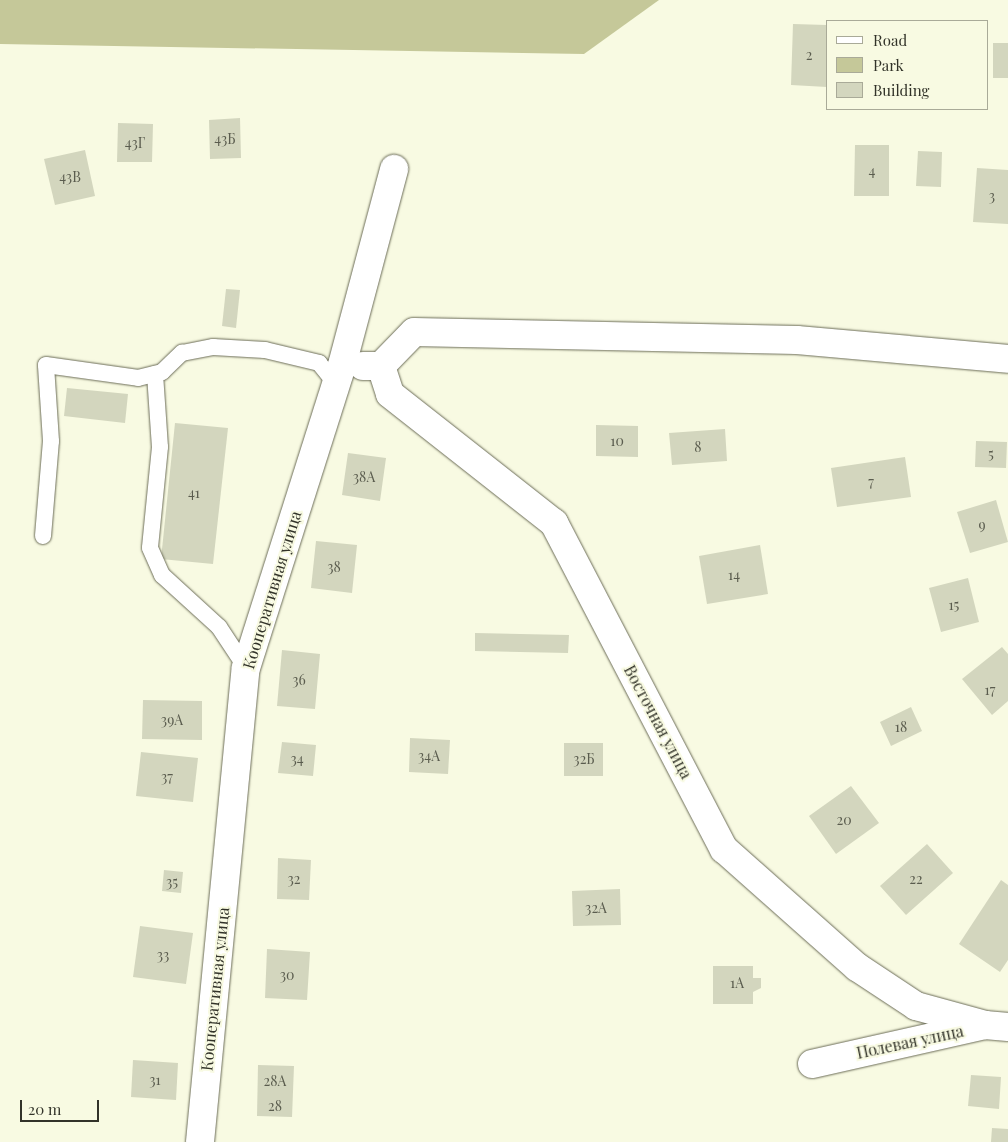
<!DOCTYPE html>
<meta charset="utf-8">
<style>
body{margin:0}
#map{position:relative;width:1008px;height:1142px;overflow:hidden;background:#f8fae2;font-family:"Playfair Display",serif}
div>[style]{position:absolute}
.green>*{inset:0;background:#c5c899}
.building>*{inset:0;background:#d3d6be}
.roads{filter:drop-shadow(0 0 1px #6c6d58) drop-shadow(0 0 1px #6c6d58)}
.service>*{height:16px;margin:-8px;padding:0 8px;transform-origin:8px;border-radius:8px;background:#fff}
.minor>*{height:28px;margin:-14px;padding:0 14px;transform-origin:14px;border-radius:14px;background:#fff}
span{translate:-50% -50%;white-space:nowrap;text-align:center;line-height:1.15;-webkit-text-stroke:4px #f8fae2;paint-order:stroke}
.number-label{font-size:14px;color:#5a5c4e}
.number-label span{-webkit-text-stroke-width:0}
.street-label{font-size:16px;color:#323329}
.legend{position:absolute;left:826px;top:20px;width:162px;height:90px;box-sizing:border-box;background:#f8fae2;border:1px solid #a9aa98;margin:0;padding:6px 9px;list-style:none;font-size:15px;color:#323329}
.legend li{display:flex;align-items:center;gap:10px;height:25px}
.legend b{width:25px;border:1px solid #a9aa98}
.scale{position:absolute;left:20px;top:1100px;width:79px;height:22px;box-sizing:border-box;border:2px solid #323329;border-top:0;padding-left:6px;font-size:15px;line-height:18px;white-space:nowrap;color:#323329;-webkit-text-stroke:4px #f8fae2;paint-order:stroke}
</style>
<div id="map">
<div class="green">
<div style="clip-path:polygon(0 0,659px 0,584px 54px,0 44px)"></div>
</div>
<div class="building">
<div style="clip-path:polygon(793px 24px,827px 25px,827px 87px,791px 85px)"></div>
<div style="clip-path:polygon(993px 43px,1008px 43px,1008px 78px,993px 78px)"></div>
<div style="clip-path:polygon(240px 118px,241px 158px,210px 159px,209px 120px)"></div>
<div style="clip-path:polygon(118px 123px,153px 124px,152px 162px,117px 162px)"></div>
<div style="clip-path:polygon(855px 145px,889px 145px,889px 196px,854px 196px)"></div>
<div style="clip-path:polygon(85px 150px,95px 196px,55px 205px,44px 159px)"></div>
<div style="clip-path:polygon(918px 151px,942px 152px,941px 187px,916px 186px)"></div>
<div style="clip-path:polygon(977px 168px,1008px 170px,1008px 224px,973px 222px)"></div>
<div style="clip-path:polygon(226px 289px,240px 290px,236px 328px,222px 326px)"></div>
<div style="clip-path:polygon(67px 388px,128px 394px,125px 423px,64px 416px)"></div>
<div style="clip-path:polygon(175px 423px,228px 428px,213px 564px,161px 559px)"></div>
<div style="clip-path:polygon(596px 425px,638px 426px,638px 457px,596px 456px)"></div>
<div style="clip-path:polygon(725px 429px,727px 461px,672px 465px,669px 433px)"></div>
<div style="clip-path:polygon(976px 441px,1007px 442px,1006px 468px,975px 467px)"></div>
<div style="clip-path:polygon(348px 453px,386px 458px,380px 501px,342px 495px)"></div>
<div style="clip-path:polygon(905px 457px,911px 497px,837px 507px,831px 468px)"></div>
<div style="clip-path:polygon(996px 500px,1008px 542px,970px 553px,957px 512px)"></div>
<div style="clip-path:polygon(316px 541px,357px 545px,352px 593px,311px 588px)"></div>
<div style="clip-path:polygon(760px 545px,768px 594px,707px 604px,699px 556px)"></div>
<div style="clip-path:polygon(968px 578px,979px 622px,941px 632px,929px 588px)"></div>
<div style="clip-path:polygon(475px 633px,569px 635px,568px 653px,475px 651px)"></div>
<div style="clip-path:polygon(1002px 647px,1008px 654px,1008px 701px,992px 715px,962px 679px)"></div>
<div style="clip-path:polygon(282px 650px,320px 654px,315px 709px,277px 706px)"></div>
<div style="clip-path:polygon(143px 700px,202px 701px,202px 740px,142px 739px)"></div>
<div style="clip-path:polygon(911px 707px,922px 731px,891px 746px,880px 722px)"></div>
<div style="clip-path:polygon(410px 738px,450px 740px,448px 774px,409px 772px)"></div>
<div style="clip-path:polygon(282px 742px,316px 745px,313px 776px,278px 773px)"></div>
<div style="clip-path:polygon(564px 743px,603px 743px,603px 776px,564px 776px)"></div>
<div style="clip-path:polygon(141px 752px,198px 758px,193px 802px,136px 796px)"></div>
<div style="clip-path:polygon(851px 786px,879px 823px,836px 854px,809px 816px)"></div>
<div style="clip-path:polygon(927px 844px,953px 873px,906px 915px,880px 886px)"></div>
<div style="clip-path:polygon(278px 858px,311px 860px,309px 900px,277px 899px)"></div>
<div style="clip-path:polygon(164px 870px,183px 872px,181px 893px,162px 891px)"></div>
<div style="clip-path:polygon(1001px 880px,1008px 885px,1008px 960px,1000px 972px,959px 944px)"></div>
<div style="clip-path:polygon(620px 889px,621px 925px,573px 926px,572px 891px)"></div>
<div style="clip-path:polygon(140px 926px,193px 933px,186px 984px,133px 977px)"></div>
<div style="clip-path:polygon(267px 949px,310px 952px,307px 1000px,265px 998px)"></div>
<div style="clip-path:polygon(713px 966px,753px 966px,753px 978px,761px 978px,761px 988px,753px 992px,753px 1004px,713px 1004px)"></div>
<div style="clip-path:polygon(133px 1060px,178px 1063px,176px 1100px,131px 1097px)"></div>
<div style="clip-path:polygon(258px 1065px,294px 1066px,292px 1117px,257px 1116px)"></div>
<div style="clip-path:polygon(971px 1075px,1001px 1077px,999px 1109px,968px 1106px)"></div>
<div style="clip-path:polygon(992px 1128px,1008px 1129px,1008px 1142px,991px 1142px)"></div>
</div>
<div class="roads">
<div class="service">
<div style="left:155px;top:374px;width:73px;rotate:86.1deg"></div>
<div style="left:160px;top:447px;width:101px;rotate:95.7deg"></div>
<div style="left:150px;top:548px;width:30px;rotate:66deg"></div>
<div style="left:162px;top:575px;width:77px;rotate:42.4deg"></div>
<div style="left:219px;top:627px;width:49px;rotate:56.6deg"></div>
<div style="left:43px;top:536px;width:95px;rotate:-85.2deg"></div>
<div style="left:51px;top:441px;width:76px;rotate:-93.8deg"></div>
<div style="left:46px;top:365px;width:93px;rotate:8deg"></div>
<div style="left:138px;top:378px;width:25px;rotate:-14deg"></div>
<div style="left:162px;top:372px;width:28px;rotate:-44deg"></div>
<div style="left:182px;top:353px;width:32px;rotate:-11deg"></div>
<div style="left:213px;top:347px;width:52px;rotate:3.3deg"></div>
<div style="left:265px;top:350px;width:56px;rotate:13.5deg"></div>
<div style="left:319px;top:363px;width:27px;rotate:51deg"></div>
</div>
<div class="minor">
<div style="left:363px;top:366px;width:18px"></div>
<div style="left:381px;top:366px;width:47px;rotate:-45.9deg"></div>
<div style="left:414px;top:332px;width:383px;rotate:1.2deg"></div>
<div style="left:797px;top:340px;width:212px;rotate:5.1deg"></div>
<div style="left:381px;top:366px;width:29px;rotate:72deg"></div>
<div style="left:390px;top:394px;width:209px;rotate:38.2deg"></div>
<div style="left:554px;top:523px;width:368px;rotate:62.5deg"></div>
<div style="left:724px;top:849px;width:178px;rotate:41.6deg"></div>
<div style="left:857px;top:967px;width:71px;rotate:33.5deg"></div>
<div style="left:916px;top:1006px;width:72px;rotate:15.4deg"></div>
<div style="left:812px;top:1064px;width:177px;rotate:-12.7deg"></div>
<div style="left:985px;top:1025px;width:23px;rotate:5deg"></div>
<div style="left:200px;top:1142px;width:476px;rotate:-84.5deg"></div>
<div style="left:246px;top:668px;width:318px;rotate:-72.4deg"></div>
<div style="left:342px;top:365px;width:203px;rotate:-75.1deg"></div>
</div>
</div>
<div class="number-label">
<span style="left:809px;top:55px">2</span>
<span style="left:225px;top:139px">43Б</span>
<span style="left:135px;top:143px">43Г</span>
<span style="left:872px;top:171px">4</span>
<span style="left:70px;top:177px">43В</span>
<span style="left:992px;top:196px">3</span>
<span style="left:617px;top:441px">10</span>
<span style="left:698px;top:447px">8</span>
<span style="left:991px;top:454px">5</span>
<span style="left:364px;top:477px">38А</span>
<span style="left:871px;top:482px">7</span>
<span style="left:194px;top:493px">41</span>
<span style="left:982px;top:525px">9</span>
<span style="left:334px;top:567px">38</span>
<span style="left:734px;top:575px">14</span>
<span style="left:954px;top:605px">15</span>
<span style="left:299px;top:680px">36</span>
<span style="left:990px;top:690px">17</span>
<span style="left:172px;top:720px">39А</span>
<span style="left:901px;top:727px">18</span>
<span style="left:429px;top:756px">34А</span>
<span style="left:297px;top:759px">34</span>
<span style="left:584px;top:759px">32Б</span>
<span style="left:167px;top:777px">37</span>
<span style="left:844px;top:820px">20</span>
<span style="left:294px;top:879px">32</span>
<span style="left:916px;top:879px">22</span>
<span style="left:172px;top:882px">35</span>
<span style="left:596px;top:908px">32А</span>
<span style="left:163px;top:955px">33</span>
<span style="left:287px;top:975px">30</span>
<span style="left:737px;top:983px">1А</span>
<span style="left:155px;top:1080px">31</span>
<span style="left:275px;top:1081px">28А</span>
<span style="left:275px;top:1106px">28</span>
</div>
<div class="street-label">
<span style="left:272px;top:590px;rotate:-73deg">Кооперативная улица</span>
<span style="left:658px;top:722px;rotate:62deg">Восточная улица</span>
<span style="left:215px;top:989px;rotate:-84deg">Кооперативная улица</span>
<span style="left:910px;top:1042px;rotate:-12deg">Полевая улица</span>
</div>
<ul class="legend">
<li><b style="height:6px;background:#fff"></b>Road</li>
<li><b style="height:14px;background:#c5c899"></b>Park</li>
<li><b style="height:14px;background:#d3d6be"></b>Building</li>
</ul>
<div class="scale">20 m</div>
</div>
